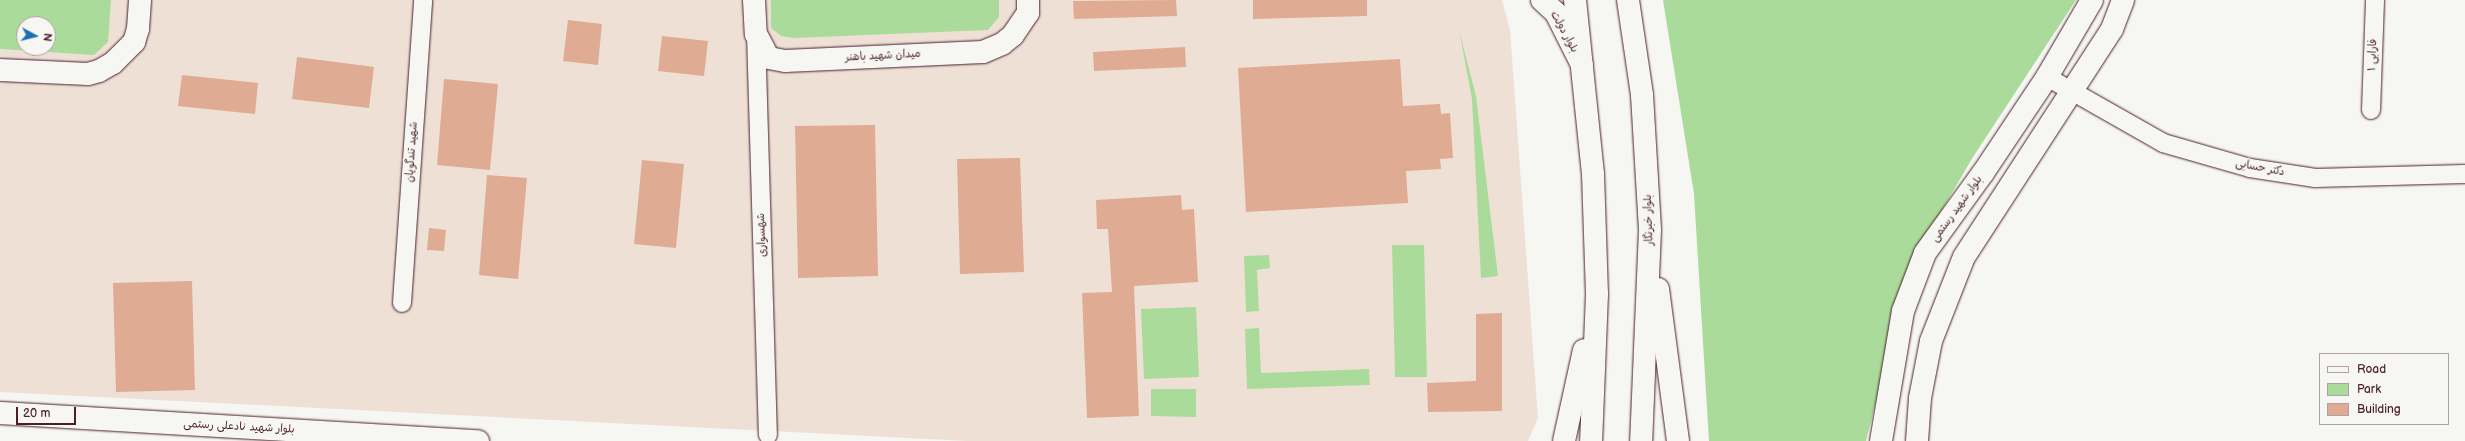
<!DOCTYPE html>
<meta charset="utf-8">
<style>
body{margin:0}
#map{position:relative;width:2465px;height:441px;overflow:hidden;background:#f6f6f2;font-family:"Balsamiq Sans","Playpen Sans Arabic",sans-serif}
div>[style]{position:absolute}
.built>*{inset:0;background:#efe0d6}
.green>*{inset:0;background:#abdb9b}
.building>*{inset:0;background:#dfab93}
.roads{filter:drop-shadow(0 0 1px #4a1f2b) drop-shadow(0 0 1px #4a1f2b)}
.street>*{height:18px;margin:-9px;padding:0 9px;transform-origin:9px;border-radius:9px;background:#f6f6f2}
.secondary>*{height:22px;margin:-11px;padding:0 11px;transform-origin:11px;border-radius:11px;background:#f6f6f2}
.highway>*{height:22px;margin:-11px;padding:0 11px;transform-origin:11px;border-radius:11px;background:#f6f6f2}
span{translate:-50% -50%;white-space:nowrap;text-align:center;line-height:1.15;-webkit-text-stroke:3px #f6f6f2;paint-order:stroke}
.street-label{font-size:11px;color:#4a1f2b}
.legend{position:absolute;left:2319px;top:353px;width:130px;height:72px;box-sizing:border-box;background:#f6f6f2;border:1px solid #b1a0a2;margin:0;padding:5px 7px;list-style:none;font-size:12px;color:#4a1f2b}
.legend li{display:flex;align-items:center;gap:8px;height:20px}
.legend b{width:20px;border:1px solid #b1a0a2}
.north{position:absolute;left:16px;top:16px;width:40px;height:40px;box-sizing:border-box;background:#f6f6f2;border:1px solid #b1a0a2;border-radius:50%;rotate:97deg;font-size:11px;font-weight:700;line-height:16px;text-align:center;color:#4a1f2b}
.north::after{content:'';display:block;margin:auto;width:14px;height:18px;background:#1f6fb2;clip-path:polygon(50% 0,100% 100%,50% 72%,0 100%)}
.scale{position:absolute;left:16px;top:407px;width:60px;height:18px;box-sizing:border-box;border:2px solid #4a1f2b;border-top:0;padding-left:5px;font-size:12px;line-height:14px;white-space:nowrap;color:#4a1f2b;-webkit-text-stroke:3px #f6f6f2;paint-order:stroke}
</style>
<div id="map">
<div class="built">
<div style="clip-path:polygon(evenodd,0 0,1502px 0,1510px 30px,1538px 418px,1528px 441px,967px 441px,0 392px,0 0,24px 24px,48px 24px,48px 48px,24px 48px,24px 24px)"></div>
</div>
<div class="green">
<div style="clip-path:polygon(evenodd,0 0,111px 0,108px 42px,94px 55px,0 49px,0 0,24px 24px,48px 24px,48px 48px,24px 48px,24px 24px)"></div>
<div style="clip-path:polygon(771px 0,999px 0,999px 17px,988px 30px,794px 38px,781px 36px,771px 28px)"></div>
<div style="clip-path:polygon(1663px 0,2076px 0,1973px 157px,1911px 263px,1866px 441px,1709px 441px,1694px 194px)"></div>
<div style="clip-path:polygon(1459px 30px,1476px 96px,1498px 276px,1481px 278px,1472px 99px)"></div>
<div style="clip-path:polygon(1392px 245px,1424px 245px,1427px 377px,1395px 377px)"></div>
<div style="clip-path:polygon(1269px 255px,1270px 268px,1257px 270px,1259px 311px,1246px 312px,1244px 256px)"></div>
<div style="clip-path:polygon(1196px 307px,1199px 377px,1144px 379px,1141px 309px)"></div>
<div style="clip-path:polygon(1259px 328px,1261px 373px,1369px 369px,1370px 385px,1247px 389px,1245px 329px)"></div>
<div style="clip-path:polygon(1151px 389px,1196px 389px,1196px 417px,1151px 416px)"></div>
</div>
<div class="building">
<div style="clip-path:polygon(1176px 0,1177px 16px,1074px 19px,1073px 1px)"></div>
<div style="clip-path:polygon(1253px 0,1367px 0,1367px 16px,1253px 19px)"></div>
<div style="clip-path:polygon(568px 20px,602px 24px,598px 65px,563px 61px)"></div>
<div style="clip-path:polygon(662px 36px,708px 41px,704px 76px,658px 71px)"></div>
<div style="clip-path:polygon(1185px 47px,1186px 67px,1094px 71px,1093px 52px)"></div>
<div style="clip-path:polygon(297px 57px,374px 67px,369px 108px,292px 99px)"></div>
<div style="clip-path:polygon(1400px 59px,1403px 106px,1440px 104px,1441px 114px,1450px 113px,1453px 158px,1440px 159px,1441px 169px,1406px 171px,1408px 203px,1246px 212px,1238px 68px)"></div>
<div style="clip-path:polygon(182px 75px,258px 83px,255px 114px,178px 106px)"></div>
<div style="clip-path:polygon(444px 79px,498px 84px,490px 170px,437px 165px)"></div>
<div style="clip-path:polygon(875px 125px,878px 276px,798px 278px,795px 126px)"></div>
<div style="clip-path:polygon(1020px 158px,1024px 272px,960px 274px,957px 159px)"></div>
<div style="clip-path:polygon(642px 160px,684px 164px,676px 248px,634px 244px)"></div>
<div style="clip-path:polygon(487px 175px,527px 178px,518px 279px,479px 275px)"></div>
<div style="clip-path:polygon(1181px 195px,1182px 210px,1194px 209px,1198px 282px,1134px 286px,1139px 416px,1087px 418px,1082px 293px,1112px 292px,1108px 229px,1097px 229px,1096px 200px)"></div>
<div style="clip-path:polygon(429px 228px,446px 230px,444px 251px,427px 250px)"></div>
<div style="clip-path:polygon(192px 281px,195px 390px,116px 392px,113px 283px)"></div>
<div style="clip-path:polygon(1502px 313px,1502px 411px,1428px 412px,1427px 383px,1476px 381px,1476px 314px)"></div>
</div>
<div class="roads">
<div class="street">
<div style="left:756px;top:34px;width:401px;rotate:88.3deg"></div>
<div style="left:2047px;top:77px;width:133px;rotate:29.6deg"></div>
<div style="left:2163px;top:143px;width:91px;rotate:16deg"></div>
<div style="left:2250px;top:168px;width:66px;rotate:8.7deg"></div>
<div style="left:2315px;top:178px;width:150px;rotate:-1.5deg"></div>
<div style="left:2371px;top:110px;width:110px;rotate:-87.9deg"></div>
<div style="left:402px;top:303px;width:304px;rotate:-86deg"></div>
</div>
<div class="secondary">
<div style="left:754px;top:0;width:34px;rotate:87deg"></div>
<div style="left:756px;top:34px;width:27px;rotate:62deg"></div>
<div style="left:769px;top:58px;width:16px;rotate:11deg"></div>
<div style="left:785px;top:61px;width:198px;rotate:-2.6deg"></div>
<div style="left:983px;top:52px;width:21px;rotate:-23deg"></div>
<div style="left:1002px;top:44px;width:14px;rotate:-39deg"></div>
<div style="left:1013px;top:35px;width:27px;rotate:-56deg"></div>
<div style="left:1028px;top:13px;width:13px;rotate:-90deg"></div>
<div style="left:1542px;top:0;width:19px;rotate:43deg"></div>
<div style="left:1556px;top:13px;width:58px;rotate:63.4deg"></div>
<div style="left:0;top:70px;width:88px;rotate:2.6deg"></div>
<div style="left:88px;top:74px;width:11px;rotate:-15deg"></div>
<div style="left:99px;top:71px;width:16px;rotate:-30deg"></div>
<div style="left:113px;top:63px;width:30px;rotate:-45deg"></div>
<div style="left:134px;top:42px;width:14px;rotate:-73deg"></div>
<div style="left:138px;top:29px;width:29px;rotate:-86deg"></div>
<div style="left:0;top:413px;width:479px;rotate:3.4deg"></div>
<div style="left:1881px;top:441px;width:132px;rotate:-80.4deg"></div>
<div style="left:1903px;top:311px;width:62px;rotate:-69.2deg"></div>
<div style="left:1925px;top:253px;width:99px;rotate:-54.1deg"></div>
<div style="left:1983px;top:173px;width:115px;rotate:-56.3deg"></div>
<div style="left:2047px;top:77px;width:89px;rotate:-59.7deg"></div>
<div style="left:1917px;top:441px;width:43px;rotate:-86deg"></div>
<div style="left:1920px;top:398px;width:58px;rotate:-79.1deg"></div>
<div style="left:1931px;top:341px;width:90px;rotate:-68.6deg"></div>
<div style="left:1964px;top:257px;width:272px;rotate:-57deg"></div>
<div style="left:2112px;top:29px;width:31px;rotate:-69deg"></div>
</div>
<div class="highway">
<div style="left:1575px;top:0;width:175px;rotate:84.1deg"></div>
<div style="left:1593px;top:174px;width:120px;rotate:88.1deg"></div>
<div style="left:1597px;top:294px;width:147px;rotate:92.3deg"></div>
<div style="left:1628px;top:0;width:96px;rotate:81.6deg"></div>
<div style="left:1642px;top:95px;width:135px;rotate:86.6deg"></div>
<div style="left:1650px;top:230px;width:211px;rotate:92.4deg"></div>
<div style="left:1658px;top:289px;width:153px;rotate:82.5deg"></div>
<div style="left:1564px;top:441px;width:93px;rotate:-77.6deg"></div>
</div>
</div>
<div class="street-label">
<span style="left:1564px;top:32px;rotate:61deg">بلوار دولت</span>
<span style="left:2373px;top:55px;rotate:-88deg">فارابی ۱</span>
<span style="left:883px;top:56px;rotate:-3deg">میدان شهید باهنر</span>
<span style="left:412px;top:152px;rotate:-86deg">شهید تندگویان</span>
<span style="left:2260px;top:168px;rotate:11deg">دکتر حسابی</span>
<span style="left:1957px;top:209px;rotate:-54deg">بلوار شهید رستمی</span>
<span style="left:1649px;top:220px;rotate:-92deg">بلوار خبرنگار</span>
<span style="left:762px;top:235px;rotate:-92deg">شهسواری</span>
<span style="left:239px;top:427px;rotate:3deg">بلوار شهید نادعلی رستمی</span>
</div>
<ul class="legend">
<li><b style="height:5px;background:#f6f6f2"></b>Road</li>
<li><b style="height:11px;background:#abdb9b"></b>Park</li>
<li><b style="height:11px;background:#dfab93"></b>Building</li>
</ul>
<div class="north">N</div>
<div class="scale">20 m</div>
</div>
